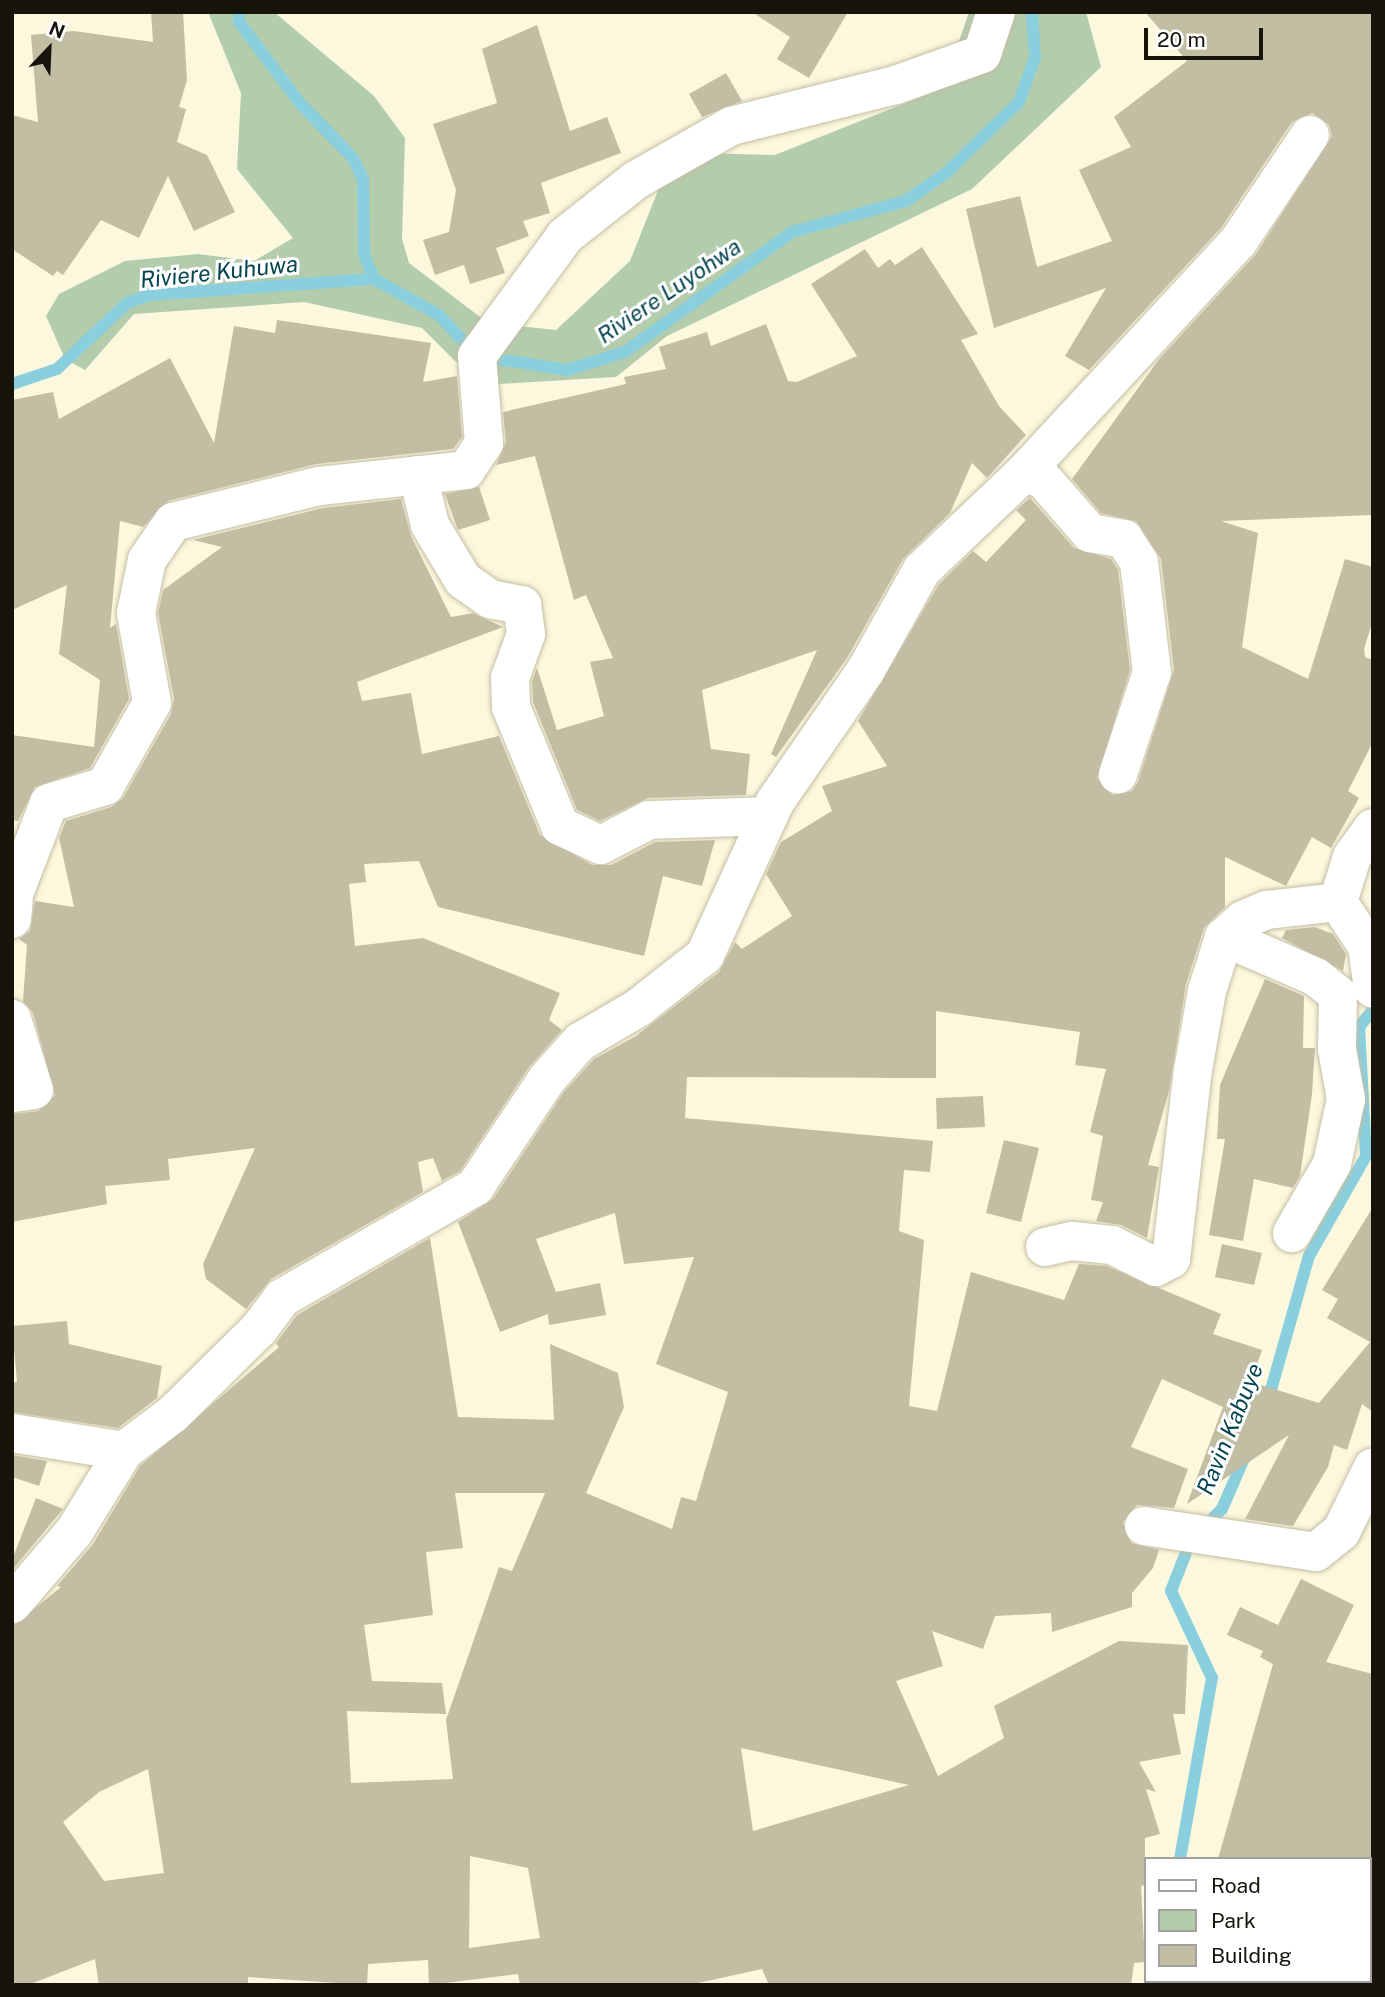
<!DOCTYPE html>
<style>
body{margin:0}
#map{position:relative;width:1385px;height:1997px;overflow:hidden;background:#fcf8dd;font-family:"Public Sans",sans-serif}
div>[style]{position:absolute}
.green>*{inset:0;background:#b3ccac}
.stream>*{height:12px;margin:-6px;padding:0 6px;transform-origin:6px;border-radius:6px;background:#8acfde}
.building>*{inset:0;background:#c2bea4}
.roads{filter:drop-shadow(0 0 2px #c2bea4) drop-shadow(0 0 2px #c2bea4)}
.minor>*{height:38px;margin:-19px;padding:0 19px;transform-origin:19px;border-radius:19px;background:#fff}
span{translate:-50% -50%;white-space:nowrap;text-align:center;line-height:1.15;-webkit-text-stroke:6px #fff;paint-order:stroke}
.water-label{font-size:23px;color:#044550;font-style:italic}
.frame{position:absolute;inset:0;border:14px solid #16140b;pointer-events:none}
.legend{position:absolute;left:1144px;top:1857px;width:228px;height:126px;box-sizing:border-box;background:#fff;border:2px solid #a2a19d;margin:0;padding:9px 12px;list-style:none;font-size:21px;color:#16140b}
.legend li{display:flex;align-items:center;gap:14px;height:35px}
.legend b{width:35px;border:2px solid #a2a19d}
.north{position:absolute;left:14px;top:14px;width:70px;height:70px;-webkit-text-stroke:5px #fff;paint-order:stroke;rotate:23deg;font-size:19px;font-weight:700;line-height:28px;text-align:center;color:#16140b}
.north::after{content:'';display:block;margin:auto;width:24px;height:32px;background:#16140b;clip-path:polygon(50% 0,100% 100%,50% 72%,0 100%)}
.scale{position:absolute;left:1144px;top:28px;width:119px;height:32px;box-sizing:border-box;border:4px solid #16140b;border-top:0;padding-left:9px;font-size:21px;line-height:24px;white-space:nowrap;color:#16140b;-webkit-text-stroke:5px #fff;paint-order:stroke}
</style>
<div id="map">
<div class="green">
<div style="clip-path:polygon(208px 12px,274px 12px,374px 96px,405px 138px,402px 239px,409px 263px,488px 323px,556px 330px,630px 261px,659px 188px,696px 153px,775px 155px,943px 88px,969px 12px,1086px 12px,1101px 67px,972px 189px,667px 336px,616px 377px,499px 384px,455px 361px,422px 328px,304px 302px,134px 314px,85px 370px,65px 359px,46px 316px,59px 294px,125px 261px,198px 254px,254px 261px,293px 238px,237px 169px,241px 93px)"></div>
</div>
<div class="stream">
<div style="left:239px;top:12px;width:10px;rotate:90deg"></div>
<div style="left:239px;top:22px;width:100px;rotate:53.1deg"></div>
<div style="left:299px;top:102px;width:76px;rotate:46.1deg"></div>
<div style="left:352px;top:157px;width:25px;rotate:63deg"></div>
<div style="left:363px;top:179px;width:76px;rotate:89.2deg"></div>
<div style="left:364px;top:255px;width:26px;rotate:67deg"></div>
<div style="left:374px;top:279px;width:74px;rotate:29deg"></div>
<div style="left:439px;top:315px;width:56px;rotate:47.2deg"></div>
<div style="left:477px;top:356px;width:91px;rotate:8.8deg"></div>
<div style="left:567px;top:370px;width:61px;rotate:-17.2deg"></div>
<div style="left:625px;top:352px;width:206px;rotate:-35.7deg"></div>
<div style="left:792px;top:232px;width:118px;rotate:-15.2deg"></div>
<div style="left:906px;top:201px;width:49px;rotate:-35deg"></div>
<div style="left:946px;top:173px;width:102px;rotate:-44.2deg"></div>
<div style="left:1019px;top:102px;width:48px;rotate:-70.4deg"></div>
<div style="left:1035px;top:57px;width:45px;rotate:-93.8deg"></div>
<div style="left:12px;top:384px;width:47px;rotate:-18.4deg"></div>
<div style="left:57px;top:369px;width:96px;rotate:-43.3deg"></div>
<div style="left:127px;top:303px;width:23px;rotate:-20deg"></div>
<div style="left:149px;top:295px;width:226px;rotate:-4.1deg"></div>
<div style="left:1267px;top:1404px;width:154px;rotate:-74.2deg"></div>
<div style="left:1309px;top:1256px;width:115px;rotate:-60.3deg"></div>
<div style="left:1366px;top:1156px;width:129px;rotate:-93.1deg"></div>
<div style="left:1359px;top:1027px;width:22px;rotate:-51deg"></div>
<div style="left:1204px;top:1527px;width:25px;rotate:-45deg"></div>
<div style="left:1222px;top:1509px;width:58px;rotate:-66.5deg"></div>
<div style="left:1180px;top:1859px;width:184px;rotate:-80deg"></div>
<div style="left:1212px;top:1678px;width:96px;rotate:-115.2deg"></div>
<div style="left:1171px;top:1591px;width:55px;rotate:-68.6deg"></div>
<div style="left:1174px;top:1981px;width:4px;rotate:90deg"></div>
</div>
<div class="building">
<div style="clip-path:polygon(151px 12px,183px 12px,187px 80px,179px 107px,186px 109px,177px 142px,207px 155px,235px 212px,194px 231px,168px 176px,139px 238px,101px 220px,63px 275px,57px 271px,53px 276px,12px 249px,12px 115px,38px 122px,31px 35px,74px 31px,153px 42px)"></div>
<div style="clip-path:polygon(752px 12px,848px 12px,809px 78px,777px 59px,790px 37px)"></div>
<div style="clip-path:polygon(evenodd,1145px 12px,1373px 12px,1373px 515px,1221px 521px,1258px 533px,1242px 647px,1308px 679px,1345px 559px,1373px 567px,1373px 620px,1364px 649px,1365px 657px,1373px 660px,1373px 742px,1348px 791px,1359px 798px,1331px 848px,1312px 837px,1286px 886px,1225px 857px,1225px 907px,1204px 928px,1186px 984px,1169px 1091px,1148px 1165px,1159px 1167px,1147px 1238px,1121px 1225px,1096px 1221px,1103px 1202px,1091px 1200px,1103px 1136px,1090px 1132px,1106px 1069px,1075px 1065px,1080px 1032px,936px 1011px,936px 1078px,687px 1077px,685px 1118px,933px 1141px,930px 1172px,904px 1170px,899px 1231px,924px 1240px,909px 1406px,937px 1411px,971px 1272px,1064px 1300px,1079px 1264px,1106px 1266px,1221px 1314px,1213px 1334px,1262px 1350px,1251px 1382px,1319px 1403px,1370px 1342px,1327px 1318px,1338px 1299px,1322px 1290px,1373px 1207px,1373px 1412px,1362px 1404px,1347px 1450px,1334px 1445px,1328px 1467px,1293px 1526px,1245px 1519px,1289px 1435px,1187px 1504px,1223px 1407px,1162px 1379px,1131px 1447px,1188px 1469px,1174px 1508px,1137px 1505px,1123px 1522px,1131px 1543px,1159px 1550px,1153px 1568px,1132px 1593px,1132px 1607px,1052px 1632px,1051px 1613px,995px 1616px,983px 1649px,932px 1631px,943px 1666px,896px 1681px,938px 1776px,1004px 1738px,994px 1706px,1119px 1641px,1188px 1645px,1185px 1714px,1173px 1714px,1181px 1754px,1139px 1762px,1156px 1792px,1146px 1789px,1160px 1834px,1145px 1838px,1145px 1885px,1141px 1886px,1145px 1962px,1134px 1963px,1131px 1985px,769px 1985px,762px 1969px,689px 1985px,520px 1985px,518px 1974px,429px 1985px,428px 1960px,368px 1964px,367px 1985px,248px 1977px,248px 1985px,99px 1985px,95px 1959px,28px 1985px,12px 1985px,12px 1627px,61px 1587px,57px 1586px,93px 1544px,140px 1466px,279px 1347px,276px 1343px,297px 1315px,430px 1238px,458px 1417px,554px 1420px,550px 1344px,618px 1373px,624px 1407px,586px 1493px,672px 1529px,681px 1497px,696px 1501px,728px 1392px,656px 1364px,694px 1257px,624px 1264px,615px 1213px,536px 1239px,556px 1292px,600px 1283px,606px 1315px,549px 1325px,548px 1314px,500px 1332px,458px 1222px,493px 1199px,564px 1092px,594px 1059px,636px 1036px,719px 972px,735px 942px,742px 949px,792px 916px,766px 874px,781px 842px,832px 811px,822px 786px,887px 766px,858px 721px,939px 584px,973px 551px,986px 562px,1026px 520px,1016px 510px,1030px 498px,1074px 548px,1111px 559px,1118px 570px,1130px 670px,1097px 778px,1112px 795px,1132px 791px,1138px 782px,1174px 670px,1161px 559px,1136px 521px,1101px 513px,1072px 479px,1160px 358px,1256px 254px,1332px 136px,1329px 125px,1312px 113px,1292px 122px,1221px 228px,1089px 370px,1065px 356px,1106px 288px,994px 328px,966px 209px,1020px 196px,1037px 267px,1112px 241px,1079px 170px,1131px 147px,1114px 117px,1187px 61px,1145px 12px,455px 1493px,545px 1493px,512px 1571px,499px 1567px,446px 1720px,453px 1779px,351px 1783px,347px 1711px,446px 1714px,442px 1683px,372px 1681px,364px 1625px,433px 1615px,426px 1552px,463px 1548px,455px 1493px,1145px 12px,741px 1748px,909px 1785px,753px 1831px,741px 1748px,1145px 12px,148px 1769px,164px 1873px,104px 1881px,63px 1822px,99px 1792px,148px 1769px,1145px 12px,470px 1856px,528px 1868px,540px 1938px,469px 1948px,470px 1856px)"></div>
<div style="clip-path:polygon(537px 25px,570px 131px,607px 117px,621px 153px,541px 183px,550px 213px,523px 221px,529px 236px,496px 248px,505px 273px,470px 284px,464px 265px,435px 275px,423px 240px,449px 232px,456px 190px,433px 124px,497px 103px,482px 49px)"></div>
<div style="clip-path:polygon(726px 73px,742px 101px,702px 117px,689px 94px)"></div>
<div style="clip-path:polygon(922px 247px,978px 334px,961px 340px,999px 406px,1026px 435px,987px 478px,972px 463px,950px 513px,903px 559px,847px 658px,776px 757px,771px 754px,817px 650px,702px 690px,711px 749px,750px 754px,746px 795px,648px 798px,600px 821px,577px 810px,533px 702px,532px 681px,537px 668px,557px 730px,604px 716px,590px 662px,613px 658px,586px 595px,574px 600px,535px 456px,496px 465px,506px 442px,503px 412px,626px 384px,624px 377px,666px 369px,659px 347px,707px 332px,711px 346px,766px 324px,788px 381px,797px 382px,857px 356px,811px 284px,865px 249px,878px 268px,890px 259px,895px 265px)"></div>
<div style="clip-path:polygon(277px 320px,431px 343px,423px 382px,457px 376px,462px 437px,453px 449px,316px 464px,168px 501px,143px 527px,120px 521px,110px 628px,116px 624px,129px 699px,90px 768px,35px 787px,18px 821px,12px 820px,12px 735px,94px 747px,100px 680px,59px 654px,67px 585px,12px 610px,12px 400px,53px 392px,59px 419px,170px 358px,214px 443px,234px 326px,275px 333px)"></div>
<div style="clip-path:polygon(479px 487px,490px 520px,458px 530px,445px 494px)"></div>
<div style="clip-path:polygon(401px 499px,411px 536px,451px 617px,473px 613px,503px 627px,357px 682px,362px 701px,411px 693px,422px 754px,499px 736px,540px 835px,592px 865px,611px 865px,655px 842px,715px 840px,702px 886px,663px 876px,644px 956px,438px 907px,419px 861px,364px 864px,366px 882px,349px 884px,355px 946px,423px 938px,560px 993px,549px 1020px,562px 1030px,529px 1067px,460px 1171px,442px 1181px,433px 1158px,418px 1162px,423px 1192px,271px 1279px,246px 1309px,206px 1279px,203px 1264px,255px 1148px,168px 1159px,170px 1180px,105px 1186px,107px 1204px,12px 1222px,12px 1114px,38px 1111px,55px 1095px,33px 1013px,23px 1001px,27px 945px,19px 939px,30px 931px,35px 901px,74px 907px,59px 838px,66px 821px,111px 807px,123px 798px,171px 714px,174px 699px,158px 613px,163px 590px,222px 547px,193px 540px,323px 508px)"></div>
<div style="clip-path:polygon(1315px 927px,1333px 934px,1346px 954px,1343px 971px,1282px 938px,1286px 930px)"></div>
<div style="clip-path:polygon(1265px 979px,1304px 996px,1303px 1048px,1315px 1048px,1312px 1094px,1300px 1176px,1293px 1188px,1254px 1179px,1243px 1241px,1209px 1235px,1225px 1139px,1217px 1139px,1220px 1085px)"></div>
<div style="clip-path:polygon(983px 1096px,985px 1127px,937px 1129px,936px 1098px)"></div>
<div style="clip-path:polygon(1004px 1140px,1039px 1148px,1021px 1222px,986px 1213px)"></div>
<div style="clip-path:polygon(1222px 1244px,1262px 1253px,1254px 1285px,1215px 1277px)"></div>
<div style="clip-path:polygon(67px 1321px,69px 1344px,162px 1366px,157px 1398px,118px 1428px,12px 1412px,12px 1382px,17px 1382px,12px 1326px)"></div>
<div style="clip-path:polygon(12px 1455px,47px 1461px,39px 1486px,12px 1477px)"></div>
<div style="clip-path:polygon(36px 1498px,63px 1509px,13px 1569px,12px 1560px)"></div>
<div style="clip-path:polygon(1301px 1579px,1354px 1605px,1326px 1662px,1373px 1674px,1373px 1859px,1218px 1859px,1273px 1664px,1260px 1657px,1263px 1651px,1227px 1635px,1240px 1607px,1278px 1625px)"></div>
</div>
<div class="roads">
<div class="minor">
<div style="left:1024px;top:473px;width:20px;rotate:18deg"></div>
<div style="left:1043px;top:479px;width:72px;rotate:49deg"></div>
<div style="left:1090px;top:533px;width:35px;rotate:10deg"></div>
<div style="left:1124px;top:539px;width:27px;rotate:57deg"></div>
<div style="left:1139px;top:562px;width:111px;rotate:83.3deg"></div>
<div style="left:1152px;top:672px;width:108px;rotate:108.4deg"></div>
<div style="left:418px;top:475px;width:51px;rotate:76.5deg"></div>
<div style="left:430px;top:525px;width:64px;rotate:59deg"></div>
<div style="left:463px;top:580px;width:33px;rotate:35deg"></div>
<div style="left:490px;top:599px;width:33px;rotate:11deg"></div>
<div style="left:522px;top:605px;width:29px;rotate:82deg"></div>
<div style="left:526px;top:634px;width:47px;rotate:110deg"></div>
<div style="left:510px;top:678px;width:29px;rotate:88deg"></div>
<div style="left:511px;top:707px;width:129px;rotate:67.6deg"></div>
<div style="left:560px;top:826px;width:45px;rotate:24.9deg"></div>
<div style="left:601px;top:845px;width:54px;rotate:-27.5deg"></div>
<div style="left:649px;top:820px;width:119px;rotate:-1.9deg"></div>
<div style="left:1373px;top:828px;width:36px;rotate:126deg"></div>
<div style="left:1352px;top:857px;width:47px;rotate:107.3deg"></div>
<div style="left:1338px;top:902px;width:53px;rotate:56.6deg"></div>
<div style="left:1367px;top:946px;width:43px;rotate:82.1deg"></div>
<div style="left:12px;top:919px;width:25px;rotate:-85deg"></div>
<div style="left:14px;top:894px;width:97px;rotate:-69deg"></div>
<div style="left:49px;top:803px;width:59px;rotate:-16.9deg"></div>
<div style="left:105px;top:786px;width:95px;rotate:-60.5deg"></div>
<div style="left:152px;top:703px;width:91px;rotate:-100.1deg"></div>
<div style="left:136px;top:613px;width:54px;rotate:-78.3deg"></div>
<div style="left:147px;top:560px;width:46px;rotate:-55.6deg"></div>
<div style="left:173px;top:522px;width:150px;rotate:-13.9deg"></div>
<div style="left:319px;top:486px;width:148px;rotate:-6.2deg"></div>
<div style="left:466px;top:470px;width:32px;rotate:-56deg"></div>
<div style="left:484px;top:443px;width:87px;rotate:-94.6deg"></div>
<div style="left:477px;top:356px;width:149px;rotate:-53.7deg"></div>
<div style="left:565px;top:236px;width:90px;rotate:-38.3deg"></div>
<div style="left:636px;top:180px;width:109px;rotate:-29.6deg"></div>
<div style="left:731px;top:126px;width:170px;rotate:-14deg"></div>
<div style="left:896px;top:85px;width:91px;rotate:-19.8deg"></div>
<div style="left:982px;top:54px;width:44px;rotate:-71.6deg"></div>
<div style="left:1224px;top:937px;width:100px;rotate:23.5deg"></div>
<div style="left:1316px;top:977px;width:28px;rotate:39deg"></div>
<div style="left:1338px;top:995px;width:54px;rotate:91.1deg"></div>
<div style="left:1337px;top:1049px;width:51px;rotate:79.8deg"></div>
<div style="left:1346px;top:1099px;width:66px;rotate:102.2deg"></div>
<div style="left:1332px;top:1164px;width:80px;rotate:120.1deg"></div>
<div style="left:12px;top:1019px;width:74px;rotate:72.8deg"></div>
<div style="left:34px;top:1090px;width:22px;rotate:172deg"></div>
<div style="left:1045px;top:1247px;width:28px;rotate:-13deg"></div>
<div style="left:1072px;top:1241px;width:40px;rotate:5.7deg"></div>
<div style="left:1112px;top:1245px;width:49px;rotate:26.6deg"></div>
<div style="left:1156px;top:1267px;width:17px;rotate:-28deg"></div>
<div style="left:1171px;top:1259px;width:190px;rotate:-83.4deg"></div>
<div style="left:1193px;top:1070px;width:80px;rotate:-80deg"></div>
<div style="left:1207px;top:991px;width:57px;rotate:-72.5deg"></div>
<div style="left:1224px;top:937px;width:25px;rotate:-42deg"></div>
<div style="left:1243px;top:920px;width:26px;rotate:-23deg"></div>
<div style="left:1267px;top:910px;width:71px;rotate:-6.4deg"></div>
<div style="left:12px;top:1433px;width:113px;rotate:9.1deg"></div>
<div style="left:1144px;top:1526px;width:174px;rotate:8.6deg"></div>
<div style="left:1316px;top:1552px;width:32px;rotate:-39deg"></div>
<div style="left:1341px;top:1532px;width:72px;rotate:-63.8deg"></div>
<div style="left:12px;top:1604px;width:95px;rotate:-49.3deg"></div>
<div style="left:74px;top:1532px;width:95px;rotate:-58.3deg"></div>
<div style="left:124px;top:1451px;width:61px;rotate:-37.1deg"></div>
<div style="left:173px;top:1414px;width:121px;rotate:-44.7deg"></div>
<div style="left:259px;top:1329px;width:39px;rotate:-53deg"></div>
<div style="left:282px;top:1298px;width:223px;rotate:-29.9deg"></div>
<div style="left:475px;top:1187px;width:130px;rotate:-56.3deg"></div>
<div style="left:547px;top:1079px;width:50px;rotate:-48.3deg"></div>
<div style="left:580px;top:1042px;width:67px;rotate:-30.4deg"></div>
<div style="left:638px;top:1008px;width:85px;rotate:-38.3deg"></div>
<div style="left:705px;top:955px;width:168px;rotate:-65.4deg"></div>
<div style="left:775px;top:802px;width:160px;rotate:-55.4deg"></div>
<div style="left:866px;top:670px;width:115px;rotate:-60.8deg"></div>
<div style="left:922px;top:570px;width:141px;rotate:-43.6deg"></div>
<div style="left:1024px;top:473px;width:315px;rotate:-47.2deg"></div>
<div style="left:1238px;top:242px;width:129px;rotate:-56.1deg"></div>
</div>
</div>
<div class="water-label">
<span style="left:219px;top:272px;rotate:-6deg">Riviere Kuhuwa</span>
<span style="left:669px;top:291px;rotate:-34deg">Riviere Luyohwa</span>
<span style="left:1230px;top:1429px;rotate:-68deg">Ravin Kabuye</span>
</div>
<div class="frame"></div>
<ul class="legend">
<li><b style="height:9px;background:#fff"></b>Road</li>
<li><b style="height:19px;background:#b3ccac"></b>Park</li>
<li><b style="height:19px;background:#c2bea4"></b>Building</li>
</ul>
<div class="north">N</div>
<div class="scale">20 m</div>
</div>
